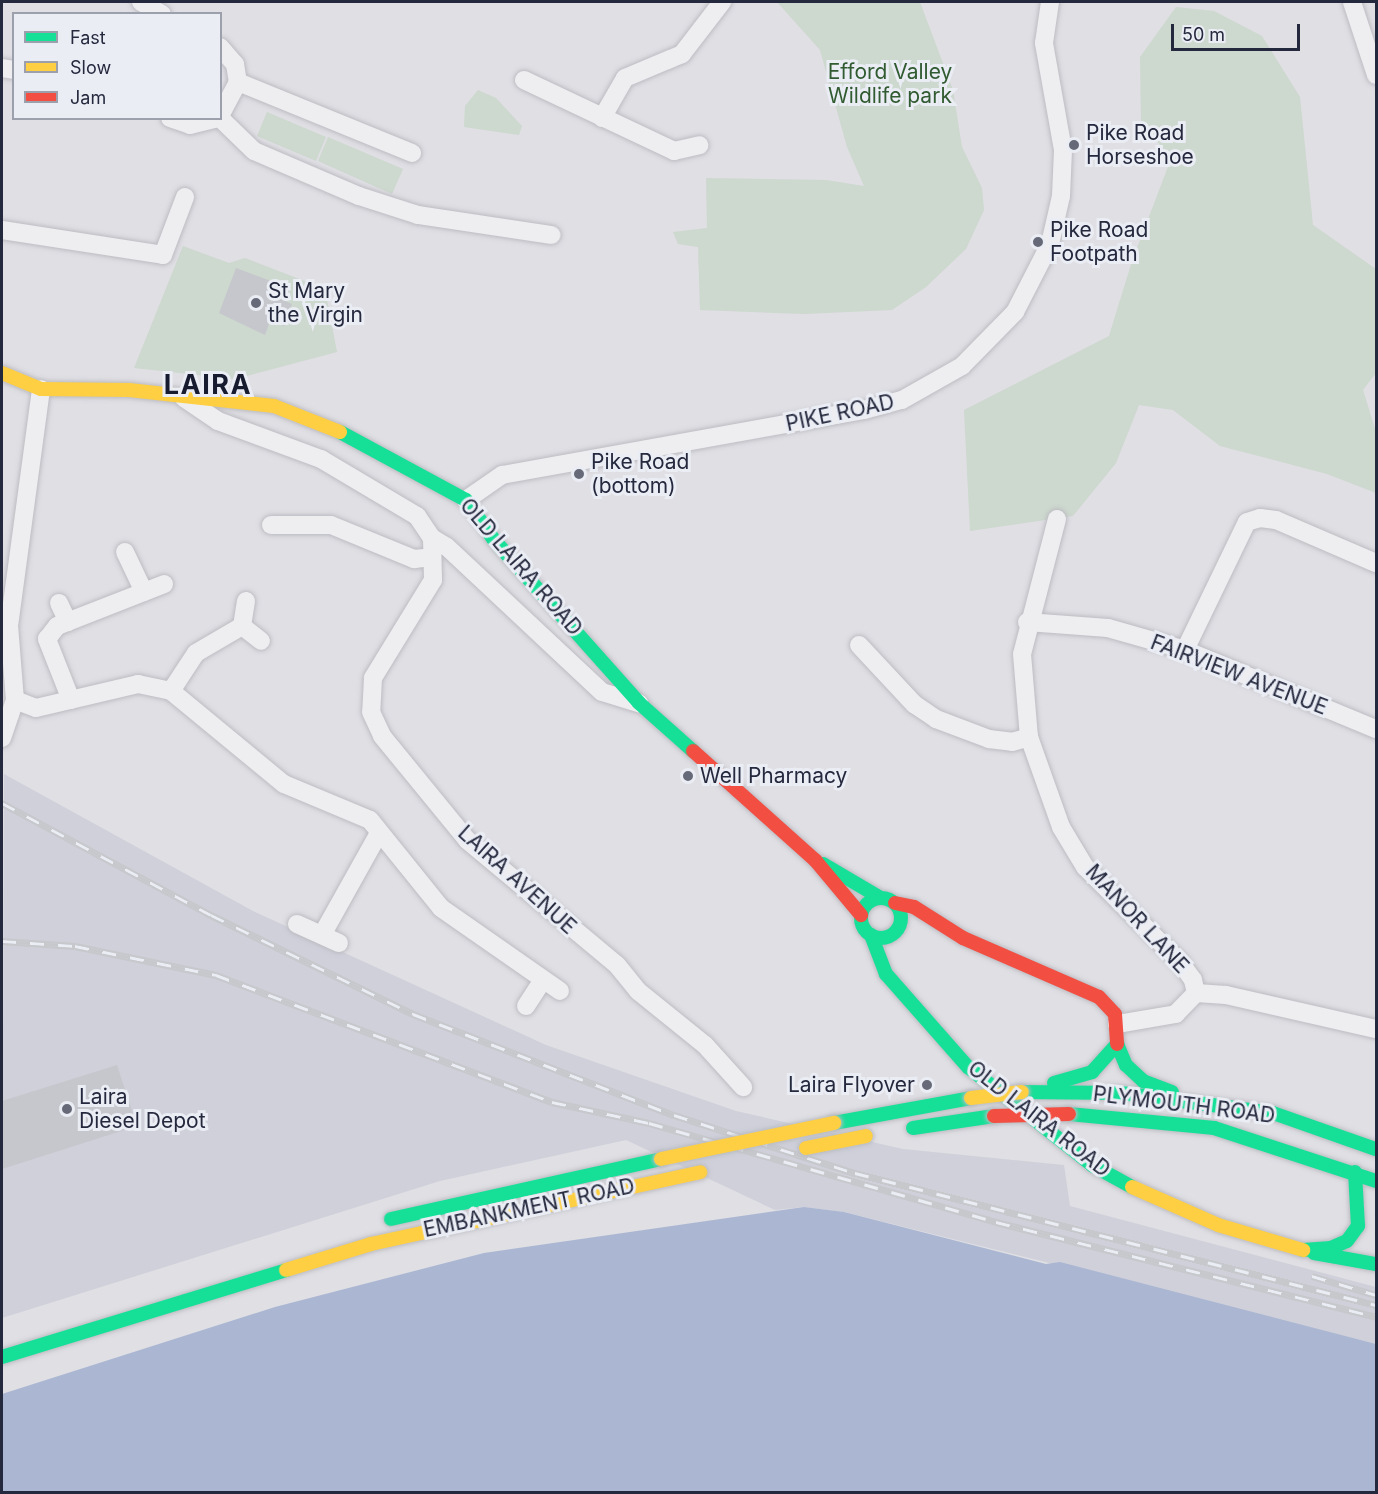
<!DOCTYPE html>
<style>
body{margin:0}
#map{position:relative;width:1378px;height:1494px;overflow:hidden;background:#dfdfe4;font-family:Inter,sans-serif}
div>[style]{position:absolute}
.built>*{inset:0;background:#cfd0da}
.green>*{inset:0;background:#cdd8ce}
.water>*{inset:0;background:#aab6d2}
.building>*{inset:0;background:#c6c7cc}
.roads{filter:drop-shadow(0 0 2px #bcbcc2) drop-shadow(0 0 2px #bcbcc2)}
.street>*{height:18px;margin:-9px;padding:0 9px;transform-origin:9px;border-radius:9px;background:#eeeef1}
.fast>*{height:14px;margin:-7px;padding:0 7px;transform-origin:7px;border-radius:7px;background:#16e098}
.fast>.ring{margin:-7px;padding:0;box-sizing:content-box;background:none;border:14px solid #16e098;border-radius:50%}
.slow>*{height:14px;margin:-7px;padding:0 7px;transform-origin:7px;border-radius:7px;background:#ffcf43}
.jam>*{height:14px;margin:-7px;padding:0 7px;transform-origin:7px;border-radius:7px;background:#f24e42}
.rail>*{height:7px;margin-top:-3.5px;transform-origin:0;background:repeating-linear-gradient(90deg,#ebedf5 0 14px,#c7c8cc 0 28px);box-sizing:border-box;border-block:2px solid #c7c8cc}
.bridges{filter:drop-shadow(0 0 2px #babcc2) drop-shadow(0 0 2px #babcc2)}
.slow-bridge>*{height:14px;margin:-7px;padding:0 7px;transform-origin:7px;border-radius:7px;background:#ffcf43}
.jam-bridge>*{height:14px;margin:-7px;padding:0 7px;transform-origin:7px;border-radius:7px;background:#f24e42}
.dots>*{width:16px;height:16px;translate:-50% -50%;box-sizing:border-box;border:3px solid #ebedf5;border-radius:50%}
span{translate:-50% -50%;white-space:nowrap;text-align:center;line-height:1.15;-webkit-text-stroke:6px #ebedf5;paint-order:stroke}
.park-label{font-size:21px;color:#315b31}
.poi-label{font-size:21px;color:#25293e}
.left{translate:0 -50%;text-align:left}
.right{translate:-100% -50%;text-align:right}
.street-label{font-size:21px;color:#25293e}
.district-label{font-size:27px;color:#171b2f;font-weight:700;letter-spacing:1.5px}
.frame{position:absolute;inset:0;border:3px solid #25293e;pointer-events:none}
.legend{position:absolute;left:12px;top:12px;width:210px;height:108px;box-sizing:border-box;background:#ebedf5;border:2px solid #9c9fac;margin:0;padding:8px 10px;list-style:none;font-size:18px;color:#25293e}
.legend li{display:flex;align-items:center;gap:12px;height:30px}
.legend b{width:30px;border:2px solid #9c9fac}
.scale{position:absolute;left:1171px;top:24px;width:129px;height:27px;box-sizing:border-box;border:3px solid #25293e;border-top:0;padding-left:8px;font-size:18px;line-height:21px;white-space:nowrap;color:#25293e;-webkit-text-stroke:4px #ebedf5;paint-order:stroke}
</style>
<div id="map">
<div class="built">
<div style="clip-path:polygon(4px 774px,253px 911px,546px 1045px,736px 1111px,903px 1149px,1064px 1165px,1070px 1206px,1376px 1287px,1376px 1344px,844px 1212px,804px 1207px,775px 1210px,626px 1140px,440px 1181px,2px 1318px)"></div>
</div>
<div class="green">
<div style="clip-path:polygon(777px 2px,920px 2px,953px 90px,962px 147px,982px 188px,984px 210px,966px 249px,926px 287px,892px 310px,804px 314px,700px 310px,698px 247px,678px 244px,673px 232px,707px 228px,706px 178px,826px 180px,864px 186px,847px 147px,820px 50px)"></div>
<div style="clip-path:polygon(1176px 7px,1214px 11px,1262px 36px,1300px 97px,1313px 225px,1376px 269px,1376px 373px,1363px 390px,1376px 432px,1376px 493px,1327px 474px,1220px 446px,1173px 410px,1139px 405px,1116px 463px,1073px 516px,970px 531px,964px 410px,1109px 336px,1132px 261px,1171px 159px,1141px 121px,1140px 57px)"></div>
<div style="clip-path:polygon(478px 90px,496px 98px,522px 126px,519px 135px,464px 127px,465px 106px)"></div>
<div style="clip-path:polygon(267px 112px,326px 137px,316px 161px,257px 136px)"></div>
<div style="clip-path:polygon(328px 137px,403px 169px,392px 194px,318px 161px)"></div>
<div style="clip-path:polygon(183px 246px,229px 263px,245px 258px,325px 289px,337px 352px,235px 379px,134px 368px)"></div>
</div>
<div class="water">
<div style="clip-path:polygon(804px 1207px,844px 1212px,1046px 1264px,1060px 1262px,1376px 1344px,1376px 1492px,2px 1492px,2px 1394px,275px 1307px,484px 1253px)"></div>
</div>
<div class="building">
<div style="clip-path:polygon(236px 268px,290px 288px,285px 301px,292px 304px,284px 326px,270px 321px,265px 335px,219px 313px)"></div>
<div style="clip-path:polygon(117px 1065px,137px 1126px,2px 1169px,2px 1101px)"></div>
</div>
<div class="roads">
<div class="street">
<div style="left:141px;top:2px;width:24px;rotate:30deg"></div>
<div style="left:1352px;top:2px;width:77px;rotate:71.8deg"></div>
<div style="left:220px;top:47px;width:23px;rotate:49deg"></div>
<div style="left:235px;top:64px;width:18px;rotate:81deg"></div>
<div style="left:238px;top:82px;width:38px;rotate:118deg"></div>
<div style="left:2px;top:68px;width:12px;rotate:9deg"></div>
<div style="left:524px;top:80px;width:166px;rotate:25.3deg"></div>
<div style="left:674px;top:151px;width:26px;rotate:-13deg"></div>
<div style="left:238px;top:82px;width:188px;rotate:22.2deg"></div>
<div style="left:170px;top:118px;width:21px;rotate:19deg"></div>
<div style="left:190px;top:125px;width:29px;rotate:-14deg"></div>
<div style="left:220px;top:118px;width:47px;rotate:44.1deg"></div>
<div style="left:254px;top:151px;width:114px;rotate:23.2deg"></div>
<div style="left:359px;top:196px;width:62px;rotate:17.9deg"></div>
<div style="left:418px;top:215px;width:135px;rotate:8.5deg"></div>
<div style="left:602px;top:118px;width:46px;rotate:-60.1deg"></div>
<div style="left:625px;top:78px;width:62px;rotate:-22.8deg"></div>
<div style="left:682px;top:54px;width:66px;rotate:-52.4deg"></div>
<div style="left:2px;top:230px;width:163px;rotate:8.8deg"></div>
<div style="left:163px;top:255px;width:62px;rotate:-69.2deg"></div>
<div style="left:184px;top:398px;width:41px;rotate:34.1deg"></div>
<div style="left:218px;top:421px;width:110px;rotate:20.3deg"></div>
<div style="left:321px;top:459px;width:112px;rotate:30.7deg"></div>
<div style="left:417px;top:516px;width:27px;rotate:56deg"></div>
<div style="left:432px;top:538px;width:17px;rotate:31deg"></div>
<div style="left:447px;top:547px;width:212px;rotate:43.1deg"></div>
<div style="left:602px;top:692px;width:39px;rotate:17deg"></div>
<div style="left:466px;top:500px;width:44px;rotate:-34.8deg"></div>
<div style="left:502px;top:475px;width:368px;rotate:-10.2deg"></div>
<div style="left:864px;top:410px;width:39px;rotate:-15deg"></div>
<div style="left:902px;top:400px;width:69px;rotate:-29.5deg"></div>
<div style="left:962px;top:366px;width:76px;rotate:-45.5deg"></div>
<div style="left:1015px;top:312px;width:76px;rotate:-62.8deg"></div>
<div style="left:1050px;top:244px;width:49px;rotate:-77.1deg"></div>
<div style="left:1061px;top:196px;width:46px;rotate:-87.5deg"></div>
<div style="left:1063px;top:150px;width:109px;rotate:-100.1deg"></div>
<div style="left:1044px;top:43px;width:41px;rotate:-81.7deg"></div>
<div style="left:1057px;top:519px;width:139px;rotate:104.5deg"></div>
<div style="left:1022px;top:654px;width:83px;rotate:85.2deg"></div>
<div style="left:1029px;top:737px;width:96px;rotate:70.4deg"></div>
<div style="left:1061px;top:827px;width:47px;rotate:59deg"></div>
<div style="left:1085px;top:867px;width:134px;rotate:45deg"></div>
<div style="left:1180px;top:962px;width:22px;rotate:54deg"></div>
<div style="left:1193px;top:980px;width:13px;rotate:77deg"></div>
<div style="left:1196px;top:993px;width:29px;rotate:134deg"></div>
<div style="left:1176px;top:1014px;width:60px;rotate:170.4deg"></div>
<div style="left:271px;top:525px;width:60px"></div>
<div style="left:331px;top:525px;width:90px;rotate:22.3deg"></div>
<div style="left:414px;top:559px;width:18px;rotate:-6deg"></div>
<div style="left:432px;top:538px;width:42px;rotate:88.6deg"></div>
<div style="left:433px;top:580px;width:115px;rotate:121.5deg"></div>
<div style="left:373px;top:678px;width:34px;rotate:93deg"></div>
<div style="left:371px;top:712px;width:26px;rotate:65deg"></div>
<div style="left:382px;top:736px;width:134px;rotate:50.7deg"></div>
<div style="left:467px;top:840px;width:195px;rotate:39.8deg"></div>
<div style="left:617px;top:965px;width:33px;rotate:51deg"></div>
<div style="left:638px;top:991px;width:86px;rotate:38.9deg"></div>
<div style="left:705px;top:1045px;width:57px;rotate:47.9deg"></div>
<div style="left:125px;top:552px;width:44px;rotate:64.6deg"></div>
<div style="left:246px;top:601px;width:25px;rotate:99deg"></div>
<div style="left:242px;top:626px;width:24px;rotate:38deg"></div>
<div style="left:59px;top:603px;width:21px;rotate:65deg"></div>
<div style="left:1027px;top:622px;width:81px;rotate:4.2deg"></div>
<div style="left:1108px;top:628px;width:80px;rotate:15.9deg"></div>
<div style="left:1185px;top:650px;width:207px;rotate:22.5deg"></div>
<div style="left:859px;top:645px;width:81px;rotate:47deg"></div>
<div style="left:914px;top:704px;width:27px;rotate:34deg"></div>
<div style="left:936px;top:719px;width:57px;rotate:20.7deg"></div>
<div style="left:989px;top:739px;width:23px;rotate:7deg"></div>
<div style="left:1012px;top:742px;width:18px;rotate:-16deg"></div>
<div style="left:1185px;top:650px;width:142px;rotate:-64.2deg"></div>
<div style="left:1247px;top:522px;width:14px;rotate:-17deg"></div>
<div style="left:1260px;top:518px;width:16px;rotate:7deg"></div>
<div style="left:1276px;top:520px;width:109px;rotate:23.3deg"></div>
<div style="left:171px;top:691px;width:45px;rotate:-56.7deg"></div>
<div style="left:196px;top:653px;width:53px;rotate:-30.4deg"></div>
<div style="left:15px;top:700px;width:22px;rotate:21deg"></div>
<div style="left:36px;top:708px;width:105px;rotate:-13.2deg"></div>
<div style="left:138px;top:684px;width:34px;rotate:12deg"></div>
<div style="left:171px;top:691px;width:146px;rotate:39.5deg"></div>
<div style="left:284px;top:784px;width:93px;rotate:22.7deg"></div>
<div style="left:370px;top:820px;width:113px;rotate:51.1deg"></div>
<div style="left:441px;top:908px;width:145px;rotate:34.9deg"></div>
<div style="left:71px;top:700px;width:66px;rotate:-111.5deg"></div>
<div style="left:47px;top:639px;width:16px;rotate:-52deg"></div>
<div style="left:57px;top:626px;width:115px;rotate:-21.4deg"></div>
<div style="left:2px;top:738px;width:40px;rotate:-71.1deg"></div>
<div style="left:15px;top:700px;width:74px;rotate:-94.6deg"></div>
<div style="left:9px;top:626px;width:239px;rotate:-82.3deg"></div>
<div style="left:297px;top:924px;width:46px;rotate:24.3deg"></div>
<div style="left:322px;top:935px;width:117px;rotate:-60.8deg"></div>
<div style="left:1196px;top:993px;width:30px;rotate:4deg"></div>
<div style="left:1226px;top:995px;width:154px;rotate:12.8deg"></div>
<div style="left:526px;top:1006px;width:31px;rotate:-57deg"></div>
</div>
<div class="fast">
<div style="left:340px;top:432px;width:143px;rotate:28.4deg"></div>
<div style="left:466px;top:500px;width:49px;rotate:55deg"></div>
<div style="left:494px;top:540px;width:218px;rotate:48.3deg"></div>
<div style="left:639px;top:703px;width:72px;rotate:41.6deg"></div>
<div style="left:823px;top:864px;width:65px;rotate:30.5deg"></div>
<div class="ring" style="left:861px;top:898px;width:26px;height:26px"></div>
<div style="left:871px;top:935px;width:42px;rotate:69deg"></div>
<div style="left:886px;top:974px;width:124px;rotate:48.6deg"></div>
<div style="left:968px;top:1067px;width:158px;rotate:38.3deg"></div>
<div style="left:1092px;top:1165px;width:46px;rotate:28.8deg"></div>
<div style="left:1054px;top:1083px;width:40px;rotate:-16deg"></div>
<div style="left:1092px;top:1072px;width:38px;rotate:-48deg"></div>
<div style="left:1117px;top:1044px;width:23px;rotate:67deg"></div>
<div style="left:1126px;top:1065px;width:23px;rotate:43deg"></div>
<div style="left:1143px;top:1081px;width:31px;rotate:21deg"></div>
<div style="left:1022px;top:1092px;width:99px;rotate:0.6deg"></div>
<div style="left:1121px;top:1093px;width:153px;rotate:7.5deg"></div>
<div style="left:1273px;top:1113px;width:109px;rotate:19.3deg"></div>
<div style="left:1069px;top:1114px;width:146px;rotate:5.5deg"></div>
<div style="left:1214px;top:1128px;width:170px;rotate:18.1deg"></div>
<div style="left:834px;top:1123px;width:139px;rotate:-10.3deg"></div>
<div style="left:913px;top:1128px;width:82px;rotate:-8.4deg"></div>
<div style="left:391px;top:1219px;width:277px;rotate:-12.5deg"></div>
<div style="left:1303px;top:1250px;width:28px;rotate:-4deg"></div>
<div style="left:1331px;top:1248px;width:17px;rotate:-24deg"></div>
<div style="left:1347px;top:1241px;width:19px;rotate:-54deg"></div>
<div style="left:1358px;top:1226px;width:54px;rotate:-93.2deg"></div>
<div style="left:1314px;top:1253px;width:63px;rotate:10.1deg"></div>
<div style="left:2px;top:1357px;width:297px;rotate:-17deg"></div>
</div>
<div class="slow">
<div style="left:2px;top:373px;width:42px;rotate:22.3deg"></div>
<div style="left:41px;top:389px;width:88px;rotate:0.7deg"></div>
<div style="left:129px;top:390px;width:146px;rotate:6.3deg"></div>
<div style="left:274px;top:406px;width:71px;rotate:21.5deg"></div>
<div style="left:1132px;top:1187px;width:94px;rotate:23.8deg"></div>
<div style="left:1218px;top:1225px;width:89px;rotate:16.4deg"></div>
<div style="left:286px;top:1270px;width:89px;rotate:-17deg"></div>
<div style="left:371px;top:1244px;width:337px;rotate:-12.3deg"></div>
</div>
<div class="jam">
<div style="left:693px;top:751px;width:164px;rotate:41.8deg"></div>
<div style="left:815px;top:860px;width:72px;rotate:50.1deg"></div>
<div style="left:895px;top:903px;width:19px;rotate:12deg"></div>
<div style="left:914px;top:907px;width:58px;rotate:32.3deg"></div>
<div style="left:963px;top:938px;width:148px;rotate:23.5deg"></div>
<div style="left:1099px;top:997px;width:23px;rotate:47deg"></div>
<div style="left:1115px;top:1014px;width:30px;rotate:86deg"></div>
</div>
</div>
<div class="rail">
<div style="left:2px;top:803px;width:237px;rotate:28.2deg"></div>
<div style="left:211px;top:915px;width:225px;rotate:26.1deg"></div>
<div style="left:413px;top:1014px;width:280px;rotate:21.2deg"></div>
<div style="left:674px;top:1115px;width:190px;rotate:17.8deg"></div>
<div style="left:855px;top:1173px;width:537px;rotate:14.22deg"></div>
<div style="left:2px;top:941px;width:73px;rotate:3.9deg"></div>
<div style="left:75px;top:946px;width:144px;rotate:11.6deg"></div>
<div style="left:216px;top:975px;width:359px;rotate:20.7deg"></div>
<div style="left:552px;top:1102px;width:99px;rotate:12.2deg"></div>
<div style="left:649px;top:1123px;width:361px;rotate:15.9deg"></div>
<div style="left:996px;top:1222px;width:392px;rotate:14deg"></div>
<div style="left:1312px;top:1276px;width:67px;rotate:16.5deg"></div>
</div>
<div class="bridges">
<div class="slow-bridge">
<div style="left:971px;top:1098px;width:51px;rotate:-6.7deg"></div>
<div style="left:806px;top:1148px;width:61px;rotate:-11.3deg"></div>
<div style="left:661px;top:1159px;width:177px;rotate:-11.8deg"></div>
</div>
<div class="jam-bridge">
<div style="left:994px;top:1116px;width:75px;rotate:-1.5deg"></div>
</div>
</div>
<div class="dots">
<div style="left:1074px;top:145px;background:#666978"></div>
<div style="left:1038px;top:242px;background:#666978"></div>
<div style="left:256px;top:303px;background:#666978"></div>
<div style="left:579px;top:474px;background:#666978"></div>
<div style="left:688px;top:776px;background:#666978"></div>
<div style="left:927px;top:1085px;background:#666978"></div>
<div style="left:67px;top:1109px;background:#666978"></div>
</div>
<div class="park-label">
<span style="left:890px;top:84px">Efford Valley<br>Wildlife park</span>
</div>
<div class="poi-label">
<span class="left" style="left:1086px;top:145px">Pike Road<br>Horseshoe</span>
<span class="left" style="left:1050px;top:242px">Pike Road<br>Footpath</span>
<span class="left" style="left:268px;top:303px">St Mary<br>the Virgin</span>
<span class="left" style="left:591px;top:474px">Pike Road<br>(bottom)</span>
<span class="left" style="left:700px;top:776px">Well Pharmacy</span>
<span class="right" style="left:915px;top:1085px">Laira Flyover</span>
<span class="left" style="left:79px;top:1109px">Laira<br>Diesel Depot</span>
</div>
<div class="street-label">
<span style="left:840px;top:413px;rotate:-12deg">PIKE ROAD</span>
<span style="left:521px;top:567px;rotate:49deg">OLD LAIRA ROAD</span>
<span style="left:1239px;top:675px;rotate:21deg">FAIRVIEW AVENUE</span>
<span style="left:517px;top:880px;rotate:42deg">LAIRA AVENUE</span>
<span style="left:1137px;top:919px;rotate:47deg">MANOR LANE</span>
<span style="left:1184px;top:1105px;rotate:7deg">PLYMOUTH ROAD</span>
<span style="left:1039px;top:1119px;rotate:38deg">OLD LAIRA ROAD</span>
<span style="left:529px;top:1208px;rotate:-12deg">EMBANKMENT ROAD</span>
</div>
<div class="district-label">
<span style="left:208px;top:385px">LAIRA</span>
</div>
<div class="frame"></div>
<ul class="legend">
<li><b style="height:8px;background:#16e098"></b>Fast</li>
<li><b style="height:8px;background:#ffcf43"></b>Slow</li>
<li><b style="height:8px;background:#f24e42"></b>Jam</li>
</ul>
<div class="scale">50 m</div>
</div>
